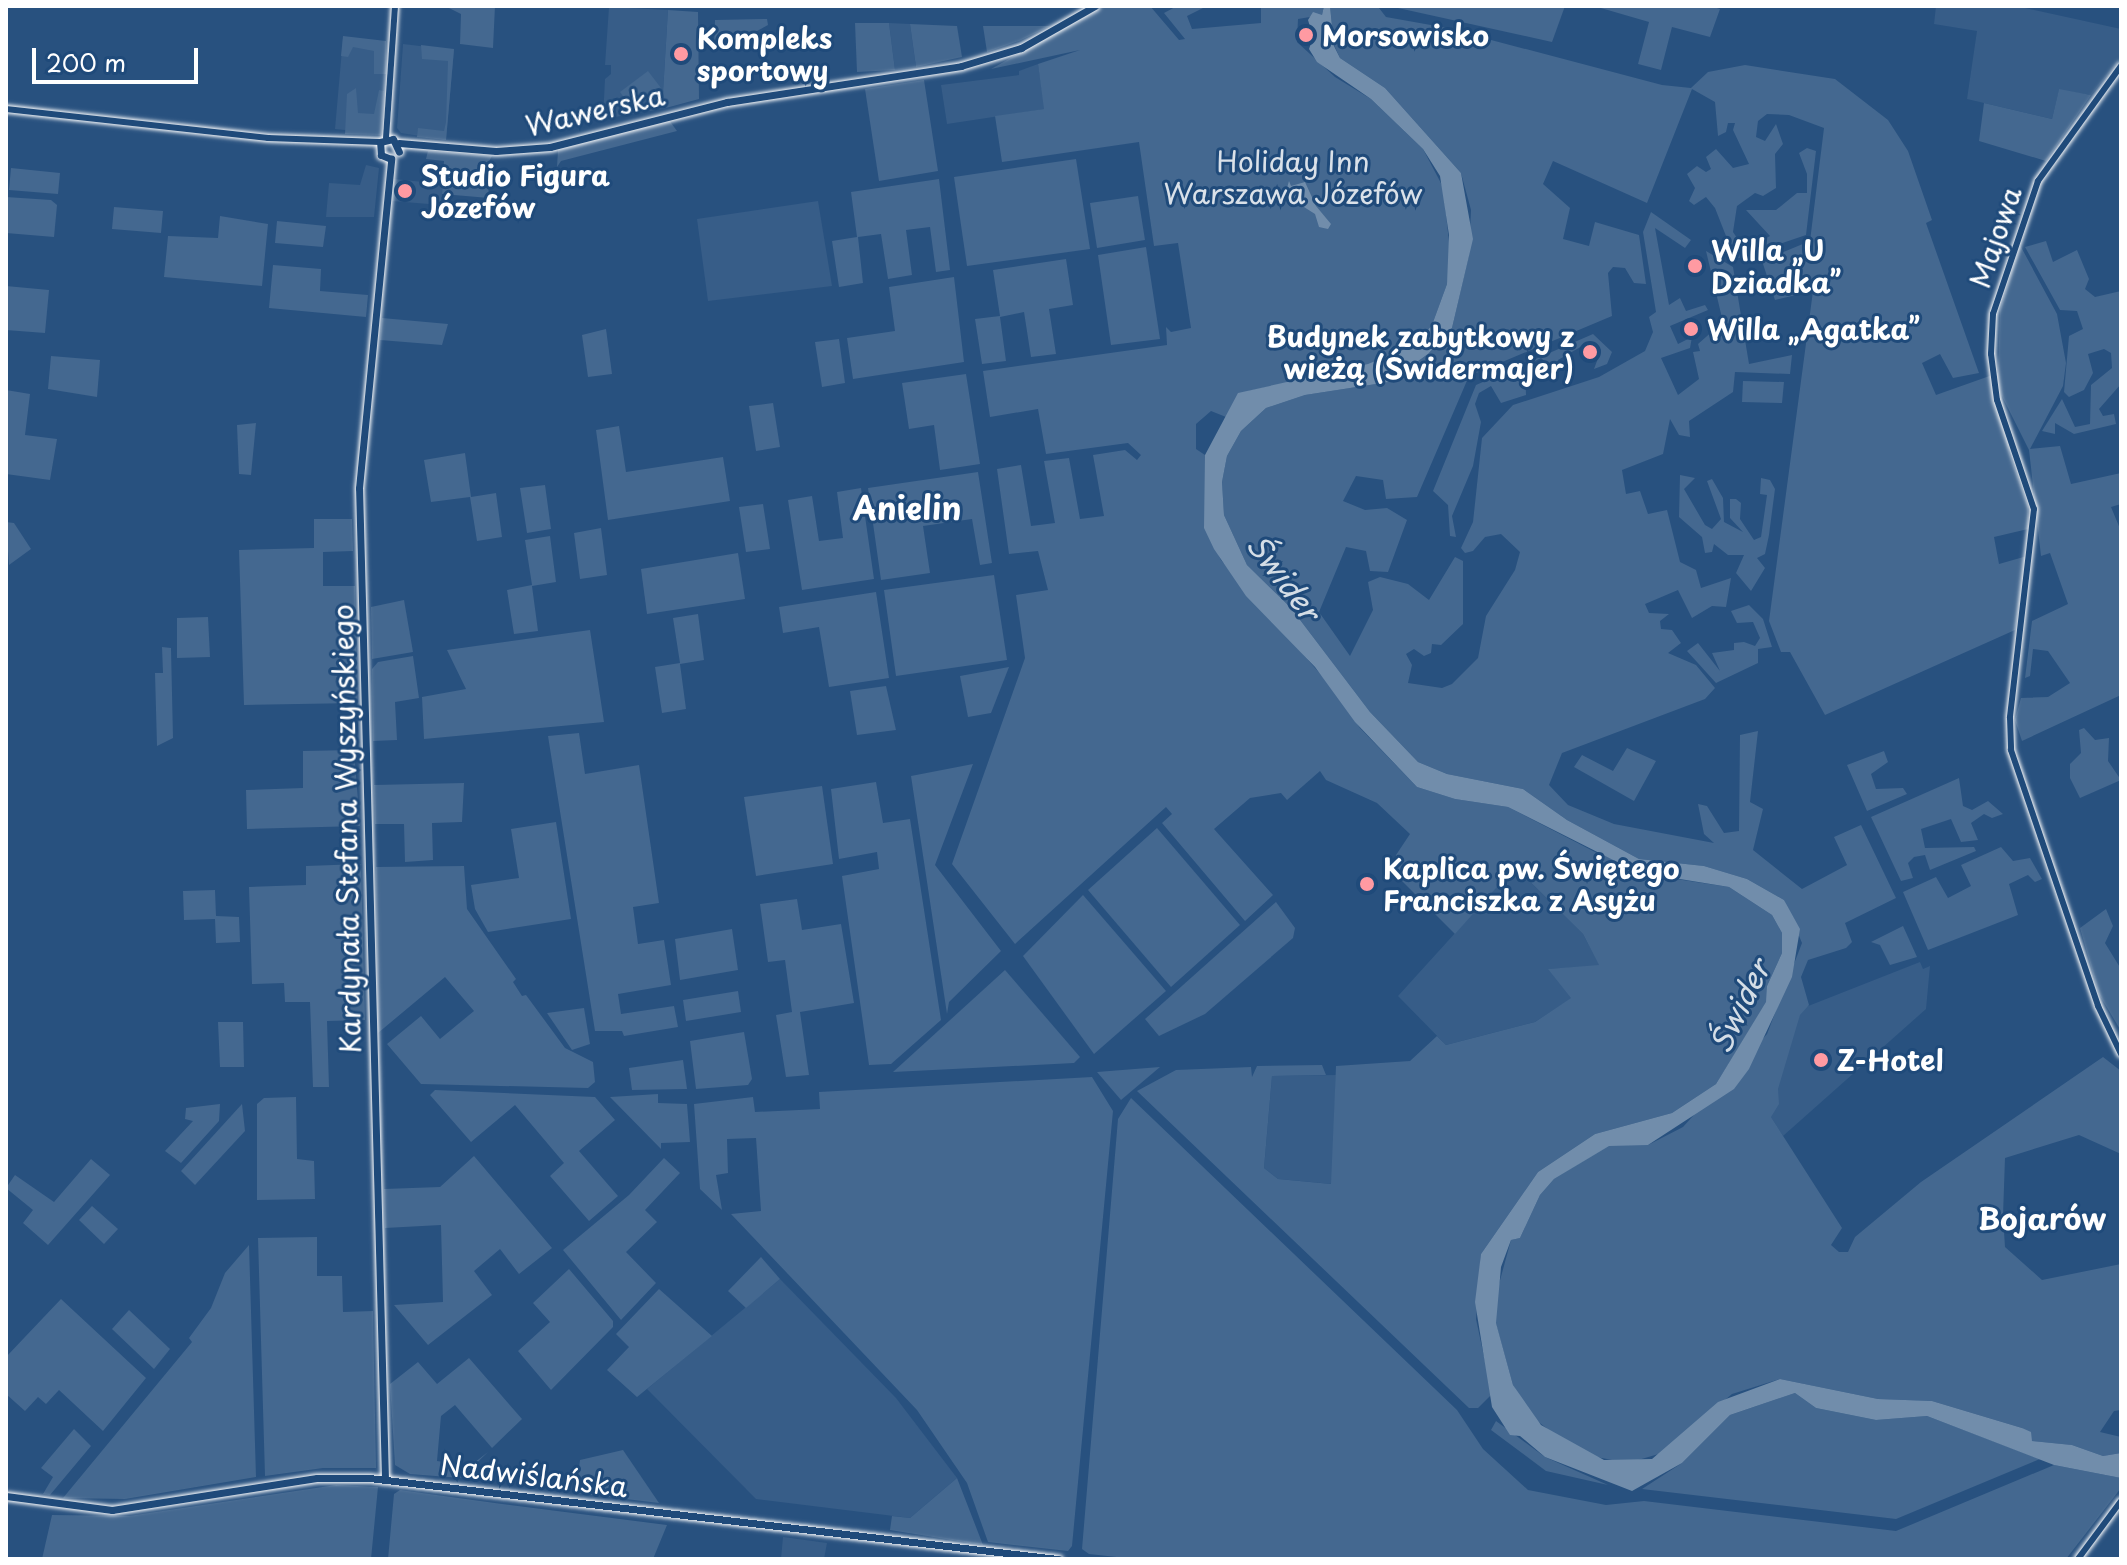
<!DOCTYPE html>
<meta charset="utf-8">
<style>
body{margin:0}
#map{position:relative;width:2127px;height:1565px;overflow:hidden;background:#28517f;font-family:"Playpen Sans",sans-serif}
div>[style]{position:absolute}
.built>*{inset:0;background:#375d88}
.green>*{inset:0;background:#446890}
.water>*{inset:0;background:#718dab}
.roads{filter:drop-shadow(0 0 2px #fff) drop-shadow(0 0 2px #fff)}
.tertiary>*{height:6px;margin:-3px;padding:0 3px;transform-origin:3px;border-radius:3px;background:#1f4a7a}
.secondary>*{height:7px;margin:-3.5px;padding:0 3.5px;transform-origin:3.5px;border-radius:3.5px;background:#1f4a7a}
.dots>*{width:22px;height:22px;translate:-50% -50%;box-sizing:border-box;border:4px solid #1f4a7a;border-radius:50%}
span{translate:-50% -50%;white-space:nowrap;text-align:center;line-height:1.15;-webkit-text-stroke:6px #1f4a7a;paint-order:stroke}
.poi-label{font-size:28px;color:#fff;font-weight:700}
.left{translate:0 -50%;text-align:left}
.right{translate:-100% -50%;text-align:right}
.street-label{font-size:28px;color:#fff}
.park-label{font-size:28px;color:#dae1e9}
.water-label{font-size:30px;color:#d4dde6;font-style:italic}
.neighbourhood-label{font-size:30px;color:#fff;font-weight:700}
.quarter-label{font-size:32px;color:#fff;font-weight:700}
.frame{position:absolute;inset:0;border:8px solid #fff;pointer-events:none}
.scale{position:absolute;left:32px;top:48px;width:166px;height:36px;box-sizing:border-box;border:4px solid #fff;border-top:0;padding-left:10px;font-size:24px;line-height:28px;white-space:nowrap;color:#fff;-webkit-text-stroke:6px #1f4a7a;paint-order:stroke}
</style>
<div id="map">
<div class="built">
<div style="clip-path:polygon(1936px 6px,2016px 6px,2121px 29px,2121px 58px,2091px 95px,2059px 90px,2052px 119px,1967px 99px,1977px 31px,1934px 24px)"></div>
<div style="clip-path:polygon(609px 7px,668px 10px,662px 109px,603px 119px,605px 79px,611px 74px,611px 65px,605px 65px)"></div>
<div style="clip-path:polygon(889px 23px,910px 24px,916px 67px,895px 70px)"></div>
<div style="clip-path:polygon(343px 38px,380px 43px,386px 50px,382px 134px,335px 129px)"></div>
<div style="clip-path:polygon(403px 44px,454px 50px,446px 140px,401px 133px,397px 128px)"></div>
<div style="clip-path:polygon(1038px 64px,1045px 109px,947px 124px,941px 85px,1019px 75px,1019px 71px)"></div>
<div style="clip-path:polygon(366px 165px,379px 168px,374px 217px,326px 217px,329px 183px,360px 185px)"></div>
<div style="clip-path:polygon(394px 179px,443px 184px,441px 205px,392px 201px)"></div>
<div style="clip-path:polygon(818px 201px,832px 286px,708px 301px,697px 219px)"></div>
<div style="clip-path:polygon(1515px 867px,1583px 934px,1600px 966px,1549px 969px,1572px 998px,1535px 1022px,1446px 1045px,1398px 996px)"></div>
<div style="clip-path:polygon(1920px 962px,1923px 969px,1930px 966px,1926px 1009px,1783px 1136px,1754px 1091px,1793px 1012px)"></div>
<div style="clip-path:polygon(1336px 1075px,1332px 1184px,1278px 1179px,1264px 1168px,1272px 1076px)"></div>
<div style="clip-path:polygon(780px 1279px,896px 1398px,957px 1478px,910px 1518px,756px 1499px,647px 1389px)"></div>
<div style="clip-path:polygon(783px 1537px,827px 1543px,824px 1559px,781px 1559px)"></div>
</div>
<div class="green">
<div style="clip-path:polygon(445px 6px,495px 6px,493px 48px,460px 44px,461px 14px)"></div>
<div style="clip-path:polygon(1104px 6px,1150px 6px,1179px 40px,1185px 39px,1164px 13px,1177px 6px,1207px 6px,1187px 16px,1192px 29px,1261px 23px,1261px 6px,1324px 6px,1322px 15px,1298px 19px,1297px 42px,1335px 77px,1371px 99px,1423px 149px,1443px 187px,1451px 260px,1447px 284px,1432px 325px,1415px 345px,1368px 365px,1249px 391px,1226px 417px,1211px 411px,1196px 424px,1196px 449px,1205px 455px,1205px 528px,1221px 560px,1329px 684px,1360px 728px,1417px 787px,1455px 799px,1508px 807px,1597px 853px,1676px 879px,1729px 887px,1772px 915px,1782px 933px,1782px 953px,1767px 986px,1767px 1002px,1716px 1084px,1672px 1113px,1595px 1134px,1538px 1172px,1481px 1254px,1476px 1319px,1492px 1394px,1478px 1408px,1469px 1408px,1137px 1091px,1176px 1070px,1251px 1067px,1252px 1077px,1257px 1066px,1322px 1065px,1326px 1075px,1272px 1076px,1264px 1168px,1278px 1179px,1331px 1184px,1336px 1066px,1410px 1061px,1437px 1036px,1446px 1045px,1535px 1022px,1571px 998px,1548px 969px,1599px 965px,1583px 934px,1515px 867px,1455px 934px,1397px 876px,1396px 855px,1410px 834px,1377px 803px,1326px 780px,1320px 771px,1287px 800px,1281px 793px,1250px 798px,1214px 829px,1273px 895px,1245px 921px,1162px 823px,1172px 814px,1166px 807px,1015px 944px,952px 864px,1025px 658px,1016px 595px,1048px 590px,1038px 551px,1009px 554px,997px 469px,1021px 465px,1031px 526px,1055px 523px,1044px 461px,1069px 458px,1080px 519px,1104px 516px,1093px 455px,1125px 450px,1137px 460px,1141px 455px,1128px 443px,1046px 454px,1038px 409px,990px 417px,983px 371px,1167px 345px,1166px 327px,1171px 332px,1191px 328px,1178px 243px,1154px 246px,1139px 142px,1002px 162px,995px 116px,1044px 109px,1038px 64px,1080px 50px,991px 69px)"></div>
<div style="clip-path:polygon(1330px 6px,1379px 8px,1386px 17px,1442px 27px,1662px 85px,1691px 88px,1708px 72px,1745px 65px,1835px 79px,1888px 120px,1908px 151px,1932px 220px,1926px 223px,1979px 373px,1953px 378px,1940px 354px,1922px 363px,1936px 395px,1998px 373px,2000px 310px,2020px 245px,2057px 314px,2066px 363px,2063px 386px,2030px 449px,2060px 446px,2071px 484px,2121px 473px,2121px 504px,2111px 507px,2121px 531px,2121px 695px,2022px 741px,2015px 720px,2021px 698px,2048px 697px,2070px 683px,2048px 651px,2033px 649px,2030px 676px,2025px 678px,2032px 621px,2068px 604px,2050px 553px,2041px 556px,2029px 450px,2002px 396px,2009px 452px,2028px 506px,2028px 529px,1994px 537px,1999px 564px,2027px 556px,2015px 630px,1825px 715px,1790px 652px,1781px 652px,1769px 621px,1813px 291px,1775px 300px,1762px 261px,1810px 241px,1824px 128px,1789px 115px,1767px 114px,1758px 121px,1756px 137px,1765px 141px,1776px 124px,1783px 144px,1775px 154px,1776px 188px,1763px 196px,1755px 193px,1737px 206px,1733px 232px,1745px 250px,1770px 236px,1746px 210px,1776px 210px,1797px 193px,1807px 193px,1807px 174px,1799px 153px,1807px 148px,1816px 151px,1806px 235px,1733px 260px,1716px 251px,1726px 236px,1715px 208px,1706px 197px,1694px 205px,1689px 201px,1695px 188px,1687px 174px,1697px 166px,1706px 172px,1711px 169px,1706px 157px,1716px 149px,1733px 168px,1749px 164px,1733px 130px,1735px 123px,1728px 123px,1726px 132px,1718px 136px,1715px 102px,1692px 89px,1647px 203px,1553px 161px,1543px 184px,1570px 208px,1563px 239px,1589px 246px,1595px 222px,1639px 235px,1646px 284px,1634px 283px,1625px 268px,1613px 267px,1608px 273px,1612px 316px,1469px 376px,1417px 497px,1386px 499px,1383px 480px,1356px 476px,1343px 501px,1365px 510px,1387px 508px,1407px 520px,1388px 572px,1370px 571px,1366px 551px,1346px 547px,1319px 612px,1350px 656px,1373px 610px,1368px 582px,1380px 577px,1408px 584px,1429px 600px,1455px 557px,1463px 561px,1463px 624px,1441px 645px,1432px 644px,1431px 653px,1424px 656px,1414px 649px,1406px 654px,1412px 665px,1408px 683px,1442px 688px,1452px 684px,1478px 658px,1486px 616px,1515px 570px,1520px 552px,1501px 534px,1485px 537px,1473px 551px,1465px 553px,1461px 548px,1473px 522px,1482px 438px,1513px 405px,1599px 377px,1645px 351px,1653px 332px,1649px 317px,1656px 312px,1643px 232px,1651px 212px,1691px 240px,1685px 248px,1655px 228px,1669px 305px,1680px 298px,1686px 311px,1705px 305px,1708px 310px,1670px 326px,1678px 344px,1692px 337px,1690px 348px,1661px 358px,1678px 395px,1699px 379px,1693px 352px,1700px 351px,1698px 344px,1723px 322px,1706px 251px,1733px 267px,1749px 364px,1792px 355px,1790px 374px,1735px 372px,1733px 392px,1689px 421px,1690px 437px,1679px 435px,1670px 419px,1663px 454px,1622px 470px,1626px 494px,1640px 491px,1648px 514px,1667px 510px,1680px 562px,1696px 570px,1701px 588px,1731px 578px,1726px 607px,1712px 606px,1692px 618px,1678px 590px,1645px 604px,1649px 613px,1669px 614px,1660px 621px,1661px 629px,1672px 630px,1681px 643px,1668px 653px,1696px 665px,1715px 688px,1705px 699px,1562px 753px,1549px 785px,1568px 805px,1614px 824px,1714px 843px,1704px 834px,1698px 804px,1707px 806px,1724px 833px,1739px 831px,1740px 735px,1758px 731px,1750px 802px,1763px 809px,1753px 850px,1802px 889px,1847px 865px,1834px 837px,1861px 825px,1896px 898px,1845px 923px,1852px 942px,1846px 948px,1808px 960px,1801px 977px,1809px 1005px,1800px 1015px,1778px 1089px,1779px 1104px,1771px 1117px,1842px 1228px,1831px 1245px,1839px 1252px,1848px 1252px,1855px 1237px,1921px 1182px,2103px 1057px,2121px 1071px,2121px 1154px,2079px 1135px,2005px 1158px,2003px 1216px,2005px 1247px,2042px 1280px,2121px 1264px,2121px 1410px,2114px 1411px,2100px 1432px,2121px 1437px,2121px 1453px,2103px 1456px,2072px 1445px,2032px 1441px,2022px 1428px,1932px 1401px,1878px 1399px,1780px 1379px,1732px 1394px,1662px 1453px,1628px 1463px,1591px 1456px,1558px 1437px,1532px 1417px,1513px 1385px,1496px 1324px,1496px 1295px,1511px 1240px,1520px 1238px,1540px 1195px,1554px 1179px,1609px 1145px,1648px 1145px,1683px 1127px,1767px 1034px,1802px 943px,1784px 900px,1747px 879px,1704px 866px,1639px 859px,1567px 820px,1523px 789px,1447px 774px,1418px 762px,1370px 712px,1291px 608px,1247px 565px,1224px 515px,1222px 482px,1227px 456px,1241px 431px,1266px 408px,1305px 395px,1389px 382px,1428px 354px,1452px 328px,1469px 255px,1471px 210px,1461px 173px,1385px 88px,1340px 58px,1334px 45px)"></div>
<div style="clip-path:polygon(1389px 6px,1565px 6px,1552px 42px)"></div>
<div style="clip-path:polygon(1594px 6px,1710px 6px,1720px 9px,1710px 37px,1672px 27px,1661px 70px,1638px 64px,1649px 22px)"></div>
<div style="clip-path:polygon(668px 10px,698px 12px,699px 99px,662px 109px)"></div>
<div style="clip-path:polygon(767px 19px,768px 25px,729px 46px,714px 47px,715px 20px)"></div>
<div style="clip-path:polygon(855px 23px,889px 23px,895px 70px,857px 72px)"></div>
<div style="clip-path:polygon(910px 24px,957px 26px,962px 57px,916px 67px)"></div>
<div style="clip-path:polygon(1050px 26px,1019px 41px,987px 52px,983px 26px)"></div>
<div style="clip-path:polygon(343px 36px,386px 41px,386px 74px,374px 74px,374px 51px,353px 47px,348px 57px,341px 56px)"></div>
<div style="clip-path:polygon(421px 45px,454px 49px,446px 140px,417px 137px,418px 128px,444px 131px,446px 122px,448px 61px,422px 59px)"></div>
<div style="clip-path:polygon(648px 71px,661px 88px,632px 109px,620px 92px)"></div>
<div style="clip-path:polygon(924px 80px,938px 171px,879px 181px,865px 89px)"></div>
<div style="clip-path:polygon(356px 88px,358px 113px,374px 114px,379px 90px,384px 91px,381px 135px,345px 134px,347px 94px)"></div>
<div style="clip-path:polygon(2059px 89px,2091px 95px,2046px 161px,1979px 141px,1984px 103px,2052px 119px)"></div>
<div style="clip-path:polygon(669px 120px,677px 131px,561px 161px,557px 167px,558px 150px)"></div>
<div style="clip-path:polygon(428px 151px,492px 156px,487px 165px,489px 198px,442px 194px,444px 161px,426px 159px)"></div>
<div style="clip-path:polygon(1076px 159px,1090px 249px,967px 266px,954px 177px)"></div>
<div style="clip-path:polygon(11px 168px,60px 173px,58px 194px,9px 190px)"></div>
<div style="clip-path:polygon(939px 179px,950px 270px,936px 272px,930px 227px,906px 230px,912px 275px,888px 279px,881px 234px,858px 237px,863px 283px,839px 287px,832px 241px,857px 237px,851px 192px)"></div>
<div style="clip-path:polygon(1138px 196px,1145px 240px,1097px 248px,1090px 203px)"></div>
<div style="clip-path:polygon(6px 197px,51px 200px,57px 205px,54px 237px,6px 233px)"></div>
<div style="clip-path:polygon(114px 207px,163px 211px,161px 233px,112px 229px)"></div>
<div style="clip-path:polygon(220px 216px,268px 224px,262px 286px,164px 277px,168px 236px,218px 238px)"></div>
<div style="clip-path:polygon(277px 221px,326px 226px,323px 247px,275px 243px)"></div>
<div style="clip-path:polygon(2046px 241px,2053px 262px,2077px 250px,2089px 279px,2085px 289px,2095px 297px,2121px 291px,2121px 384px,2099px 409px,2103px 416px,2114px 414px,2116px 424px,2074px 434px,2055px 423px,2055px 434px,2042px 431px,2062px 399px,2075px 427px,2090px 424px,2091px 385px,2112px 368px,2111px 353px,2104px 349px,2088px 354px,2093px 373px,2084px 390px,2069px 397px,2064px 392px,2069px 336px,2083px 329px,2077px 311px,2060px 310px,2025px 247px)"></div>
<div style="clip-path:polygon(1146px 247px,1160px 339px,1111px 345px,1098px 255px)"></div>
<div style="clip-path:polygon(1066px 259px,1073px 305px,1049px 309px,1056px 354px,1031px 357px,1024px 312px,1000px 317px,1006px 361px,982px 364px,975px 319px,1000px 316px,993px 270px)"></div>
<div style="clip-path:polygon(273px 265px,321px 269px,320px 291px,368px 295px,366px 317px,269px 308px)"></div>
<div style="clip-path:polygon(954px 277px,964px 362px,853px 379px,847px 338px,895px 331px,889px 287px)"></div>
<div style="clip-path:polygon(6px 286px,49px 290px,45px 333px,6px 330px)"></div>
<div style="clip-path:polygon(382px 318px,448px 324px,442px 345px,380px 340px)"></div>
<div style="clip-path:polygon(606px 329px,612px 374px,588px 377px,582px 335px)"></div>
<div style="clip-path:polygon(1593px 334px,1612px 352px,1607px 364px,1594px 369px,1601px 350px,1589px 342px,1558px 360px,1554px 370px,1541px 358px,1525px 366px,1526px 395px,1501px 403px,1491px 386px,1479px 393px,1475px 404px,1481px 422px,1473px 466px,1452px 516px,1456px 537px,1450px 536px,1448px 505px,1433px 491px,1476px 385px)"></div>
<div style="clip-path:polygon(839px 339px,845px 383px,822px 387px,815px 342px)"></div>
<div style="clip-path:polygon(51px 356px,100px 360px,97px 397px,48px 389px)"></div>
<div style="clip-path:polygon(966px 374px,980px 464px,940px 470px,934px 425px,909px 429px,902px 383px)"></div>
<div style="clip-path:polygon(1743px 381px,1784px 382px,1782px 403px,1742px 402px)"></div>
<div style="clip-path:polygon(6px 390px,30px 394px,25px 435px,57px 439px,50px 480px,6px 474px)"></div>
<div style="clip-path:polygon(773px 403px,780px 447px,756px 451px,749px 406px)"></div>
<div style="clip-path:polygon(256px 423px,251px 475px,239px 474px,237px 425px)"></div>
<div style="clip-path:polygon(619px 426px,626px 472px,723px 457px,730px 501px,608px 520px,596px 430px)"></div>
<div style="clip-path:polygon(465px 453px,471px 497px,496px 493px,502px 537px,477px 541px,470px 497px,431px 502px,424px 460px)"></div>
<div style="clip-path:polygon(978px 472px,992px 563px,980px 565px,972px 519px,923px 526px,930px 573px,881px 580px,868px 488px)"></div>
<div style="clip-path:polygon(1680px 475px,1695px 478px,1684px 489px,1705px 525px,1712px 529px,1721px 519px,1707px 481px,1712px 479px,1723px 498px,1724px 522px,1743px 532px,1730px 518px,1730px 499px,1736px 499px,1741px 503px,1740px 519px,1754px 540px,1761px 537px,1767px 495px,1760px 494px,1761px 478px,1770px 480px,1775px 489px,1769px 535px,1765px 554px,1757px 558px,1765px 568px,1751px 591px,1736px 573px,1744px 555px,1728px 555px,1714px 544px,1712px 552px,1705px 553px,1702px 537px,1679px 517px)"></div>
<div style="clip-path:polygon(545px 485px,551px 529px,527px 533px,520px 488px)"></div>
<div style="clip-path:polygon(861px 488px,874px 579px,802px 590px,788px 500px,812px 496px,819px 541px,843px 538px,837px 492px)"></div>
<div style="clip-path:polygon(763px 504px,770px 549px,746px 552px,739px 507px)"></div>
<div style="clip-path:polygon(314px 519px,352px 519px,353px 551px,323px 552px,323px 586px,355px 586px,357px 703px,244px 705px,239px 550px,314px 548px)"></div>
<div style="clip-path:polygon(6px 522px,14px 523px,31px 549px,9px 565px)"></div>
<div style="clip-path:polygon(601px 528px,607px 575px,580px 579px,574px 533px)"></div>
<div style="clip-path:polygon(550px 536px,556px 582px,532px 586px,538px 631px,514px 634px,507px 590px,532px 585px,525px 540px)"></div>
<div style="clip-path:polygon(738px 553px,745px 599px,647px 614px,641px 569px)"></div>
<div style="clip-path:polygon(994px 575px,1007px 660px,896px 676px,884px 590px)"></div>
<div style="clip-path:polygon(876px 592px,889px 678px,829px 687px,819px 627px,783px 633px,779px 607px)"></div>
<div style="clip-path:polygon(404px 600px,413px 652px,372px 659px,371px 607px)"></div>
<div style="clip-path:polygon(1749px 605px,1763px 619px,1772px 647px,1758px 649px,1758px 663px,1716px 683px,1687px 651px,1698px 643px,1720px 671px,1712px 653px,1734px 650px,1734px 643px,1744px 642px,1755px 646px,1760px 638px,1753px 622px,1737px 623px,1731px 611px)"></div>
<div style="clip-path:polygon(698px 614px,704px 660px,680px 664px,686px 709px,662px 713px,655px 667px,680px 663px,673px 618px)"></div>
<div style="clip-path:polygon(208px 617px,210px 657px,177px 658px,177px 618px)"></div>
<div style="clip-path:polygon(590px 630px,604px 722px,424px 739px,422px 697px,466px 689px,447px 650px)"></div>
<div style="clip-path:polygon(162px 647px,171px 648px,173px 738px,157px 746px,155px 673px,163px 673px)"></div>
<div style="clip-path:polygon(413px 656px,419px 698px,395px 702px,397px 740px,373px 741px,372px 669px,378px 662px)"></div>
<div style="clip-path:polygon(1009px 667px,991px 713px,968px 717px,960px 676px)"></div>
<div style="clip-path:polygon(886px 686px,896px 730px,857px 735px,850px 691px)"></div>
<div style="clip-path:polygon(2084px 728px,2095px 740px,2109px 738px,2108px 761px,2121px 780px,2080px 798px,2070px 778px,2070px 764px,2081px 753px,2079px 730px)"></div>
<div style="clip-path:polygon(579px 733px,585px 774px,639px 765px,659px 903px,633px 907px,638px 944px,664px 940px,671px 985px,618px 994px,621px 1014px,674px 1006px,678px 1027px,624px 1036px,622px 1031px,595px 1031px,548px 736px)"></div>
<div style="clip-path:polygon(1627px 748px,1656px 761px,1634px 801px,1574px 767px,1582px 755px,1613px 771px)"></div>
<div style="clip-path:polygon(354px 750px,360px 826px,247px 829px,246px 790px,303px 788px,303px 751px)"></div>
<div style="clip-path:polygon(1884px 751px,1888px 762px,1871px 774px,1876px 789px,1903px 788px,1907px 794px,1867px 811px,1847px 765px)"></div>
<div style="clip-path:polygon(973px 764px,935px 865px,1001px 951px,949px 1002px,947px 1014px,911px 776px)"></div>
<div style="clip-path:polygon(1959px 778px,1963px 806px,1972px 810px,1988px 801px,2003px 814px,1992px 818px,1984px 814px,1971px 823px,1978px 840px,1961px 842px,1951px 819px,1921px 829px,1925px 848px,1974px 847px,1976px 851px,1930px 870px,1925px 855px,1914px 857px,1908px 863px,1913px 878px,1901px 881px,1871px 817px)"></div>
<div style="clip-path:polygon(876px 782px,883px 823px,910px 819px,941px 1020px,891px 1064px,869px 1065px,842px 876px,879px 869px,877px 852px,839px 859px,831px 789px)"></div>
<div style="clip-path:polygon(464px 783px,462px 822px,432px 823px,433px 860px,405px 862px,404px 824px,375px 824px,374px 785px)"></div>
<div style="clip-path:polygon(822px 786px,833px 864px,756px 876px,744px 797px)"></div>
<div style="clip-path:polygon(556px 822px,571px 919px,488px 932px,475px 909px,471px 885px,519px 878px,511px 829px)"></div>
<div style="clip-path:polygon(1157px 828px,1240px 925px,1171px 987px,1088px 890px)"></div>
<div style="clip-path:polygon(2001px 847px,2013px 861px,2030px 858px,2042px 879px,2035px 882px,2028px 875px,2009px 884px,2018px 915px,1928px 950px,1903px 892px,1936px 877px,1948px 898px,1971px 886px,1961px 865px)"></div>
<div style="clip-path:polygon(361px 864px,365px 1020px,327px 1021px,329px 1087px,313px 1087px,310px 1002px,285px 1002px,284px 983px,252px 984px,249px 887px,306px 885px,306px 866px)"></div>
<div style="clip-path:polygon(464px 866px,467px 909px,516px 979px,513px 982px,522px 996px,526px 995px,565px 1048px,593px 1062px,595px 1082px,588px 1088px,421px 1084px,387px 1044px,421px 1016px,440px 1039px,474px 1011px,445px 977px,378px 1033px,376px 867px)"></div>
<div style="clip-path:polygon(215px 890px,216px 916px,239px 917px,240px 942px,216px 943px,215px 919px,184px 920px,183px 891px)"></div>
<div style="clip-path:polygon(1083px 895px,1166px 991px,1094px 1054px,1023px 956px)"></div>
<div style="clip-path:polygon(797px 899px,802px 930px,841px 924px,854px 1003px,800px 1012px,809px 1075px,786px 1077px,776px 1015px,792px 1012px,785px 960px,768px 962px,760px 904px)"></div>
<div style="clip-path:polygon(1276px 902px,1295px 928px,1293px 938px,1205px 1014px,1159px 1036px,1145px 1019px)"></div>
<div style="clip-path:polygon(2106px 909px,2113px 926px,2105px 943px,2121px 969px,2121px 1031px,2099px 994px,2080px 928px)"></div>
<div style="clip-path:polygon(1903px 926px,1917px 957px,1890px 965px,1880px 945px,1871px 942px)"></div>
<div style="clip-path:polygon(732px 929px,738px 970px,680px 980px,675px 939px)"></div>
<div style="clip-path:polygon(1005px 970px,1080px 1057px,1074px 1063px,893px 1072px)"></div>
<div style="clip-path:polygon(738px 991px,741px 1012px,686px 1021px,683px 1000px)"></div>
<div style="clip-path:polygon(584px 1008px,590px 1044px,572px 1050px,547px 1013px)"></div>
<div style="clip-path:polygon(218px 1022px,243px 1022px,244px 1067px,220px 1067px)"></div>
<div style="clip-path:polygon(744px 1032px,752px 1079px,748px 1085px,696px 1089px,690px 1041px)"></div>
<div style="clip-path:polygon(683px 1060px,687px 1089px,632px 1090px,629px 1068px)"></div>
<div style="clip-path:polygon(1160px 1067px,1121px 1100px,1097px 1072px)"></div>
<div style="clip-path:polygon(1092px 1077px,1113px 1111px,1072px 1546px,1068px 1551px,988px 1542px,967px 1483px,917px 1410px,731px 1214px,761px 1211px,756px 1138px,727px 1139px,728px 1173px,716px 1175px,722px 1210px,700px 1189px,694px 1104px,753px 1097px,755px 1112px,820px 1109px,819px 1092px)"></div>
<div style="clip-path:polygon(435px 1090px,595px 1097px,615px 1120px,579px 1151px,618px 1196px,589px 1221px,550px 1176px,564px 1163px,515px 1105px,471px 1142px,430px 1095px)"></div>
<div style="clip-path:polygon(658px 1094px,658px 1103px,687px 1104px,690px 1142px,661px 1143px,661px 1149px,610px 1097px)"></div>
<div style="clip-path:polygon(296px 1097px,297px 1159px,314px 1161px,315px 1199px,257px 1200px,257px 1104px,264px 1098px)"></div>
<div style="clip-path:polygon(1131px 1098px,1457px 1410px,1483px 1449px,1528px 1490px,1606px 1505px,1644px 1501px,1896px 1531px,2054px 1465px,2121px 1478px,2121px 1488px,2066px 1559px,1135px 1559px,1089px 1554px,1082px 1549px,1118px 1119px)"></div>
<div style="clip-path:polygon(220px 1104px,219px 1121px,181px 1163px,165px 1151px,193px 1121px,185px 1119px,186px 1108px)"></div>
<div style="clip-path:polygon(242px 1104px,245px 1131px,195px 1185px,181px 1171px)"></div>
<div style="clip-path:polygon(474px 1156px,552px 1248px,519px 1274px,500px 1249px,474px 1271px,492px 1295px,428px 1345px,394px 1305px,443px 1302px,441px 1225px,385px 1228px,384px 1189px,440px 1187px)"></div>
<div style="clip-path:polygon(664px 1158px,680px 1173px,645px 1210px,657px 1222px,626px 1252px,656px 1283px,621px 1320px,563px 1250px,629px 1195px)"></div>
<div style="clip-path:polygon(91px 1159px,110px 1175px,48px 1245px,23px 1223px,33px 1210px,6px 1188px,15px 1175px,54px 1202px)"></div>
<div style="clip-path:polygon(92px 1206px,118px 1229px,104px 1244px,79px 1220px)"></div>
<div style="clip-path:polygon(317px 1237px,317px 1276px,342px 1276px,343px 1312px,373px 1311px,376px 1468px,323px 1468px,265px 1476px,258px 1238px)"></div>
<div style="clip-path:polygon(249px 1245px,256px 1477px,125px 1499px,63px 1498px,192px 1342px,189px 1338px,211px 1308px,225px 1273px)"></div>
<div style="clip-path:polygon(761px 1257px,780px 1279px,746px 1308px,728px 1291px)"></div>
<div style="clip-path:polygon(569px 1269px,613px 1321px,613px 1327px,551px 1390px,518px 1351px,550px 1322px,533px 1303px)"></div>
<div style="clip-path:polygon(659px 1289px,712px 1336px,637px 1397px,607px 1370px,629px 1347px,616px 1334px)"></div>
<div style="clip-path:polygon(61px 1299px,146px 1378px,103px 1431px,59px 1390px,46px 1404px,38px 1397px,25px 1411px,6px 1394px,6px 1357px)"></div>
<div style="clip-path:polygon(129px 1310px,170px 1349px,154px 1369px,112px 1329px)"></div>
<div style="clip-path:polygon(469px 1358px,522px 1419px,492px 1448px,455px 1405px,441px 1416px,437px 1461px,470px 1466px,488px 1452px,461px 1478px,410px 1474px,395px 1465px,390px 1384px,418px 1362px,437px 1384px)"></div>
<div style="clip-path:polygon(1795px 1393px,1816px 1408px,1876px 1420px,1927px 1416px,2040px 1459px,1896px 1519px,1642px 1489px,1682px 1463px,1730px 1415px)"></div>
<div style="clip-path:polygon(1496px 1421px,1545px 1457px,1608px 1485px,1546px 1471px,1491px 1430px)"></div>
<div style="clip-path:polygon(74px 1429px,91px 1446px,50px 1495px,43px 1494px,53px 1477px,41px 1468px)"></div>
<div style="clip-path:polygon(623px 1450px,659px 1503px,576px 1493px,580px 1460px)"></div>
<div style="clip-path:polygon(957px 1478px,983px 1545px,890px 1530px,892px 1516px,910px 1518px)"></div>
<div style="clip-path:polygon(336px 1485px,378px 1487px,371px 1559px,42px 1559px,52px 1515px,129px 1516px)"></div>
<div style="clip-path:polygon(400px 1490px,502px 1504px,667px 1525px,653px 1559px,388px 1559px,394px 1494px)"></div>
</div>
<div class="water">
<div style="clip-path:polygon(1324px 6px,1330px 6px,1334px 46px,1340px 58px,1385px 88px,1461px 173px,1473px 239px,1452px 328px,1428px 354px,1389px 382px,1305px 395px,1266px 408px,1241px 431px,1227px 456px,1222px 482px,1224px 515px,1247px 565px,1291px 608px,1370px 712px,1418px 762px,1447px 774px,1523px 789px,1567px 820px,1639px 859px,1704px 866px,1747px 879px,1784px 900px,1800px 929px,1792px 977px,1749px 1069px,1734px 1089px,1648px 1145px,1609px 1146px,1554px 1179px,1540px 1195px,1520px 1238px,1511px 1240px,1501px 1267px,1496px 1323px,1513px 1385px,1541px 1425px,1604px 1460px,1652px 1459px,1718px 1402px,1780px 1379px,1878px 1399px,1932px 1401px,2022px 1428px,2031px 1432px,2032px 1441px,2072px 1445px,2103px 1456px,2121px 1453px,2121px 1478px,2054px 1465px,1927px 1416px,1876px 1420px,1816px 1408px,1795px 1393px,1730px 1415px,1682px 1463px,1632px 1491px,1545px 1457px,1520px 1436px,1510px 1435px,1492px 1407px,1475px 1302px,1481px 1254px,1538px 1172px,1595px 1134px,1672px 1113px,1716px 1084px,1766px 1002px,1767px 986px,1782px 953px,1782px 933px,1772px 915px,1729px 887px,1637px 872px,1508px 807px,1455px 799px,1417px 787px,1355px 722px,1315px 667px,1246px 596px,1214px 549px,1204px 528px,1205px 455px,1238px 393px,1368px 364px,1415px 345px,1432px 325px,1447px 284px,1449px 235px,1440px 176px,1423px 149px,1371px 99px,1317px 62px,1309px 49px,1313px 37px,1308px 20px,1313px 12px,1322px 15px)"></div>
<div style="clip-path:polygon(1289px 181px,1291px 186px,1305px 182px,1316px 206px,1331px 224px,1328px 229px,1319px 227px,1315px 214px,1285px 195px)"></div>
</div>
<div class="roads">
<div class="tertiary">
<div style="left:2121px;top:66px;width:142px;rotate:125.8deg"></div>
<div style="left:2038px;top:181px;width:140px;rotate:108.7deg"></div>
<div style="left:1993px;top:314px;width:40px;rotate:92.9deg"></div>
<div style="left:1991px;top:354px;width:46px;rotate:82.6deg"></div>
<div style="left:1997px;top:400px;width:115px;rotate:71.3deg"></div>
<div style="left:2034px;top:509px;width:210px;rotate:96.6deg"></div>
<div style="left:2010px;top:718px;width:32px;rotate:88deg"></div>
<div style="left:2011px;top:750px;width:270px;rotate:71.2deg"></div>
<div style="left:2098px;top:1006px;width:53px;rotate:64.4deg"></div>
<div style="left:6px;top:109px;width:264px;rotate:6.3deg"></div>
<div style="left:268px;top:138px;width:112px;rotate:2deg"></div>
<div style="left:386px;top:138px;width:132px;rotate:-86.1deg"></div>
<div style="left:2078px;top:1559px;width:72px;rotate:-53.4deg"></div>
</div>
<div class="secondary">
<div style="left:399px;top:143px;width:97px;rotate:4.7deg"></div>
<div style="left:496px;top:151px;width:54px;rotate:-4.2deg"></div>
<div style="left:550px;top:147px;width:183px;rotate:-14.3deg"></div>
<div style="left:727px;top:102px;width:237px;rotate:-8.7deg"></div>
<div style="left:961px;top:66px;width:63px;rotate:-16.7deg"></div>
<div style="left:1021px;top:48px;width:85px;rotate:-29.6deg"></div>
<div style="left:391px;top:159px;width:11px;rotate:-158deg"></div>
<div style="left:381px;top:155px;width:13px;rotate:-94deg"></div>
<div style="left:380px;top:142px;width:13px;rotate:-13deg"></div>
<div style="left:393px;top:139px;width:14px;rotate:65deg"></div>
<div style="left:385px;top:1479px;width:991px;rotate:-91.5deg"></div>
<div style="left:359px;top:488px;width:331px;rotate:-84.4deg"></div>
<div style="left:6px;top:1496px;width:107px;rotate:7.5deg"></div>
<div style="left:112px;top:1510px;width:207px;rotate:-8.9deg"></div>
<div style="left:317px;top:1478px;width:52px"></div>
<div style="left:369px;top:1478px;width:694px;rotate:6.71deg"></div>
</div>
</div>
<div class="dots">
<div style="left:1306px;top:35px;background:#ff9aa2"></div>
<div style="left:681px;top:54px;background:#ff9aa2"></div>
<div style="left:405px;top:191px;background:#ff9aa2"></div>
<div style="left:1695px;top:266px;background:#ff9aa2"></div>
<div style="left:1691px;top:329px;background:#ff9aa2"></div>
<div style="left:1590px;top:352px;background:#ff9aa2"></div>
<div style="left:1367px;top:884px;background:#ff9aa2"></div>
<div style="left:1821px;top:1060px;background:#ff9aa2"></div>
</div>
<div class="poi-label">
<span class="left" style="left:1322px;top:35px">Morsowisko</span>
<span class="left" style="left:697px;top:54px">Kompleks<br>sportowy</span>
<span class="left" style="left:421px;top:191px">Studio Figura<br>Józefów</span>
<span class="left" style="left:1711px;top:266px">Willa „U<br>Dziadka”</span>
<span class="left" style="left:1707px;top:329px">Willa „Agatka”</span>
<span class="right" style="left:1574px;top:352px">Budynek zabytkowy z<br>wieżą (Świdermajer)</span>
<span class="left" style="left:1383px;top:884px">Kaplica pw. Świętego<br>Franciszka z Asyżu</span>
<span class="left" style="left:1837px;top:1060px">Z-Hotel</span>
</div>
<div class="street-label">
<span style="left:595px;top:110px;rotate:-13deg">Wawerska</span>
<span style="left:1995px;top:237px;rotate:-71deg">Majowa</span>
<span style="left:346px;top:829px;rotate:-91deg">Kardynała Stefana Wyszyńskiego</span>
<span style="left:534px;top:1475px;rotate:7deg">Nadwiślańska</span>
</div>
<div class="park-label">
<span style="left:1293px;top:177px">Holiday Inn<br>Warszawa Józefów</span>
</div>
<div class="water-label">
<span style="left:1284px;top:577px;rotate:53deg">Świder</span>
<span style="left:1739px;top:1006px;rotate:-64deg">Świder</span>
</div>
<div class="neighbourhood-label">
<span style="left:2042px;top:1218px">Bojarów</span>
</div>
<div class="quarter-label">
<span style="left:907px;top:507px">Anielin</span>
</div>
<div class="frame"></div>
<div class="scale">200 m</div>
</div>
